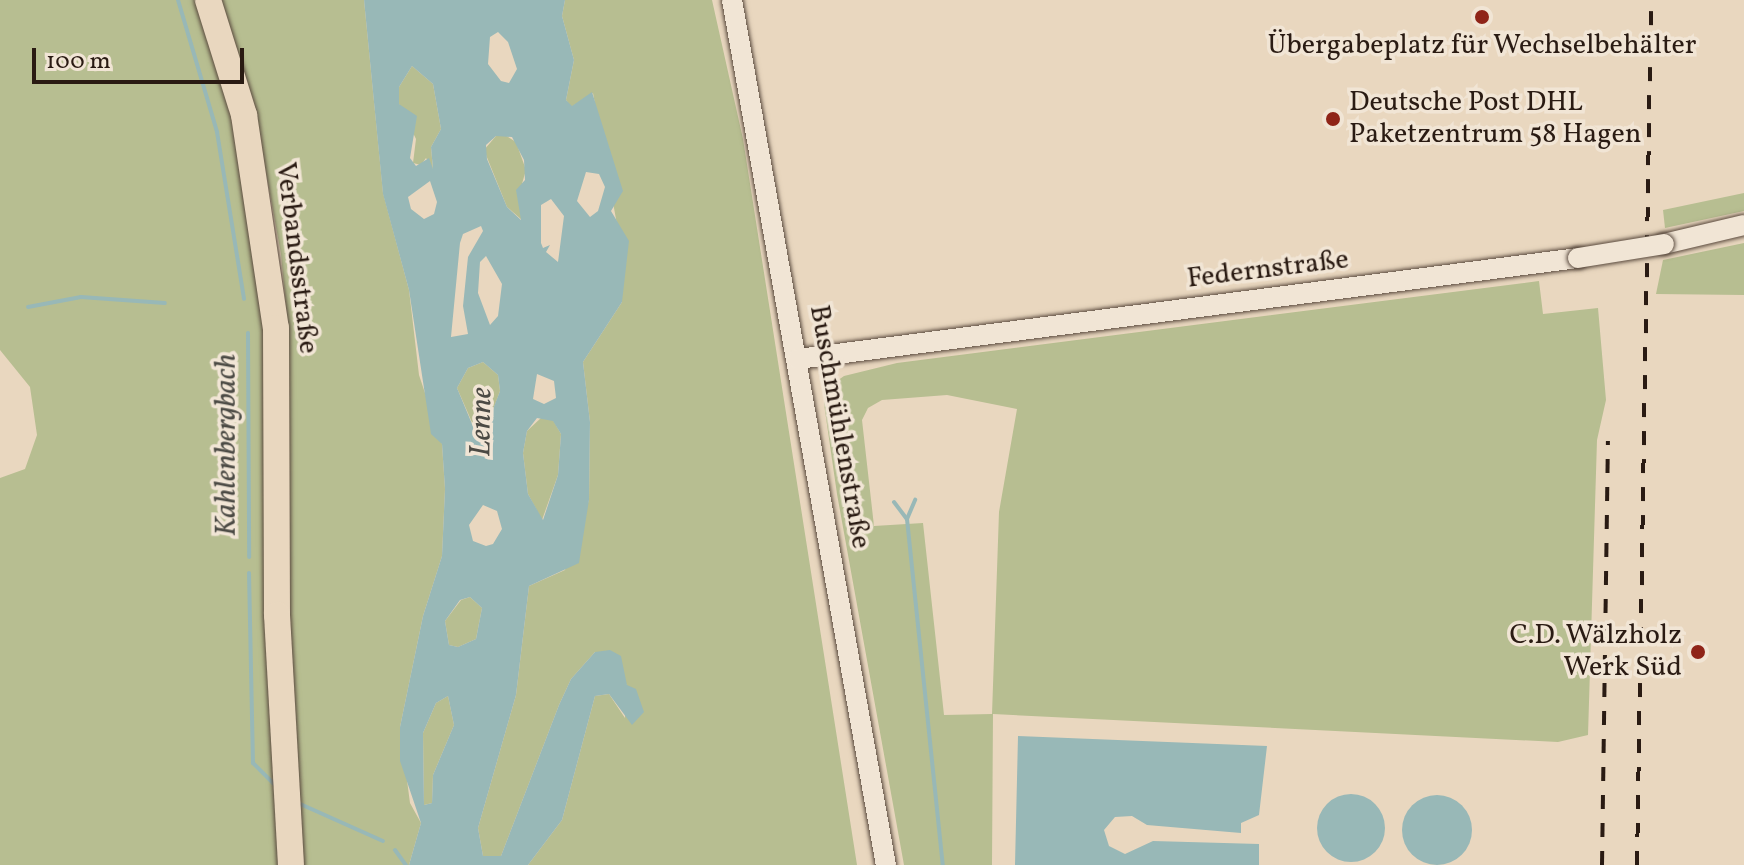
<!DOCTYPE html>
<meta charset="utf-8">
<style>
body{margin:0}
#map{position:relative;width:1744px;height:865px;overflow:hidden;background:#e9d7bf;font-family:Vollkorn,serif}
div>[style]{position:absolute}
.green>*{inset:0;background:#b7be91}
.water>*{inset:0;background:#98b8b7}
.round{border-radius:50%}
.stream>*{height:4px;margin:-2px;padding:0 2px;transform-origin:2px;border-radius:2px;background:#98b8b7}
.roads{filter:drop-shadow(0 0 2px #5a4a3e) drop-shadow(0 0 2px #5a4a3e)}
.minor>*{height:20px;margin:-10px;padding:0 10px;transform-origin:10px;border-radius:10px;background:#f1e5d5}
.major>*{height:26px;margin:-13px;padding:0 13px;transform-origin:13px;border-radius:13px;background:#e9d7bf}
.rail>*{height:4px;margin-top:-2px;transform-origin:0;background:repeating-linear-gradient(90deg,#2a1b13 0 14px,transparent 0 28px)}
.bridges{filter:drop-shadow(0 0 2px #5a4a3e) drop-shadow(0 0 2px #5a4a3e)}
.minor-bridge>*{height:20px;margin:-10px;padding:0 10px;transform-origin:10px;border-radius:10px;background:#f1e5d5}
.dots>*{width:22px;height:22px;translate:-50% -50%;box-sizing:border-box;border:4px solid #f1e5d5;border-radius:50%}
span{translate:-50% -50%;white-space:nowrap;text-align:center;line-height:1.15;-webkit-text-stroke:7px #f1e5d5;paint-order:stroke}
.poi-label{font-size:28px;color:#2a1b13}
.left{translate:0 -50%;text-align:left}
.right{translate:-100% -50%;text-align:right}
.street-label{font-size:28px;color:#2a1b13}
.water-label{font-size:30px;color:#4b4a44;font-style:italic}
.scale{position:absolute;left:32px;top:48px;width:212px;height:36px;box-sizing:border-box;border:4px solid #2a1b13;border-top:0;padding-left:10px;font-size:24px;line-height:28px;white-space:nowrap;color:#2a1b13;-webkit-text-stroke:6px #f1e5d5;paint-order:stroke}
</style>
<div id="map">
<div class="green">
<div style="clip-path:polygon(0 0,197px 0,233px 111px,288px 328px,281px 254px,254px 107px,220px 0,364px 0,383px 193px,409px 290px,419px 375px,442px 444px,445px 489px,442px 556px,423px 616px,400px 727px,410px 803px,421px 823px,409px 865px,0 865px,0 478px,25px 469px,37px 435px,30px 387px,0 350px)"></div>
<div style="clip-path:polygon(565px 0,712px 0,743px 139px,857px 865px,528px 865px,562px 820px,595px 696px,609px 694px,625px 718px,627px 685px,595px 652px,571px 679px,559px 705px,501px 856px,483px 856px,478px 828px,516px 695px,529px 586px,565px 570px,589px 500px,590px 422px,583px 362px,622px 302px,618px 230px,593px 93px,571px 107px,566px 100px,574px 60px,562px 16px)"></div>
<div style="clip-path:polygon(412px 66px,433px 84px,441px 129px,431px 147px,433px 170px,426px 158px,421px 165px,413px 163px,416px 139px,399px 104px,399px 87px)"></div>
<div style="clip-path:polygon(505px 135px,516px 142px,526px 170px,519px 194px,522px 220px,507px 207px,484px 150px,496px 136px)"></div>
<div style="clip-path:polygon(1744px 193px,1744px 211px,1665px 228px,1663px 210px)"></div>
<div style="clip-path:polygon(1744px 243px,1744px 295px,1656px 294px,1663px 260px)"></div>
<div style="clip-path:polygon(evenodd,1539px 281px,1543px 314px,1598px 308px,1606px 400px,1597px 440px,1588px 735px,1558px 742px,993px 714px,992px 865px,904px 865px,837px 494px,824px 404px,830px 386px,844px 376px,897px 363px,1539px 281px,947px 395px,1017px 409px,999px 512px,992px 714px,944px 715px,923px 523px,874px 526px,862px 420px,868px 408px,882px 400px,947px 395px)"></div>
<div style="clip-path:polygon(483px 362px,498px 375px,500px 391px,481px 443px,457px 388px,468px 368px)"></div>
<div style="clip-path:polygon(542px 417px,553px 420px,561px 434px,558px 475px,542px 520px,528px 494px,523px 453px,527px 431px)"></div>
<div style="clip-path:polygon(470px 597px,482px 608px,476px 639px,458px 647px,449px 645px,445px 621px,461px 600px)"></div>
<div style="clip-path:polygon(448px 696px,454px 725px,433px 775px,432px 803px,424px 805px,423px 733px,436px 703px)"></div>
</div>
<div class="water">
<div style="clip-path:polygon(evenodd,364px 0,565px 0,562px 16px,574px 60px,566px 100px,572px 106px,592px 92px,623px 191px,611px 211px,629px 241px,622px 302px,583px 362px,590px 422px,589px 500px,579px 563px,529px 586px,516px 695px,478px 828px,483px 856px,501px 856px,559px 705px,571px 679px,595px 652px,610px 650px,621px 656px,627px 685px,636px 689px,644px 712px,632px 725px,609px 694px,595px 696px,562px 820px,528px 865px,409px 865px,421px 823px,400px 761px,400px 727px,423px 616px,442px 556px,445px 489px,442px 444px,431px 434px,409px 290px,383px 194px,364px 0,498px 32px,508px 42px,517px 69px,509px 83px,501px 81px,488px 64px,490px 37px,498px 32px,364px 0,412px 66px,433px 84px,441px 129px,431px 147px,433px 169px,429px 158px,416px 166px,410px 158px,417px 116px,399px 104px,399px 87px,412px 66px,364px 0,496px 136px,512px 137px,524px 160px,525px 180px,516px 190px,521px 220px,507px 207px,487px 159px,486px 145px,496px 136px,364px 0,586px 172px,599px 174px,605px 187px,598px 211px,590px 217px,577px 201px,586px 172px,364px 0,430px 181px,437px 202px,434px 214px,424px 219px,411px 209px,408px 197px,430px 181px,364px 0,551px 199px,564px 216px,558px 262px,546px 252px,550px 245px,543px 248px,541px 243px,541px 205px,551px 199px,364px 0,481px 226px,483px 231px,468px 257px,463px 306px,468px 334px,451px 337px,460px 243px,463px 234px,481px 226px,364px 0,486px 256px,502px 284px,498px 316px,490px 325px,478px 293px,480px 262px,486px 256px,364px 0,483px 362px,498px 375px,500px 391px,480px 443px,457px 388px,468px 368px,483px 362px,364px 0,537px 374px,554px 381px,556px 398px,544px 404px,533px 399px,537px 374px,364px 0,537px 418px,553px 421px,561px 434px,558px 475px,543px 520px,528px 494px,523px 453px,527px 431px,537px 418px,364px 0,483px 505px,497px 511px,502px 529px,493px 544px,486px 546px,473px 541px,469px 525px,483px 505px,364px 0,470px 597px,482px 608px,476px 639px,458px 647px,449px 645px,445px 621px,460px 600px,470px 597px,364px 0,448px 696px,454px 725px,433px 775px,432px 803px,424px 805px,423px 733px,436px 703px,448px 696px)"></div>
<div style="clip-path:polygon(1018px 736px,1267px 746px,1259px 815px,1241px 823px,1241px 833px,1147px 825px,1132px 816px,1115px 817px,1104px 830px,1109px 846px,1125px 854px,1153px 841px,1259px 844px,1259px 865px,1015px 865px)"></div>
<div class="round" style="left:1317px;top:794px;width:68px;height:68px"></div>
<div class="round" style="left:1402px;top:795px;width:70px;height:70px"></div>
</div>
<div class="stream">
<div style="left:178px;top:0;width:138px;rotate:73.5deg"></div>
<div style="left:217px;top:132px;width:169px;rotate:80.8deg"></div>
<div style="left:28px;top:307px;width:54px;rotate:-10.7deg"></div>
<div style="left:81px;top:297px;width:84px;rotate:4.1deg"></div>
<div style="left:248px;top:333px;width:224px;rotate:89.7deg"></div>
<div style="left:894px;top:502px;width:21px;rotate:53deg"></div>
<div style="left:907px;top:519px;width:348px;rotate:84.1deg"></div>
<div style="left:907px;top:519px;width:21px;rotate:-67deg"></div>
<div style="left:249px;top:573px;width:190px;rotate:88.8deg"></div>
<div style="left:253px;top:763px;width:35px;rotate:45deg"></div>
<div style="left:298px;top:803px;width:93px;rotate:24.1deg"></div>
<div style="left:395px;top:850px;width:19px;rotate:54deg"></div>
</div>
<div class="roads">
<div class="minor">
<div style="left:732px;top:0;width:879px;rotate:79.91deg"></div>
<div style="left:1664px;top:244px;width:82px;rotate:-13.4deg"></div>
<div style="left:798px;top:359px;width:787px;rotate:-7.38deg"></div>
</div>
<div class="major">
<div style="left:208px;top:0;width:121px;rotate:72.6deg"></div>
<div style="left:244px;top:115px;width:215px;rotate:81.5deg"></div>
<div style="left:276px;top:328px;width:287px;rotate:89.8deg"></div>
<div style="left:277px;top:615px;width:250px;rotate:86.8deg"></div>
</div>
</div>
<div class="rail">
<div style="left:1602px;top:865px;width:424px;rotate:-89.2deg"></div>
<div style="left:1637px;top:865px;width:865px;rotate:-89.07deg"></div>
</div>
<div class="bridges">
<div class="minor-bridge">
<div style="left:1578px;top:258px;width:87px;rotate:-9.2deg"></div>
</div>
</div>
<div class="dots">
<div style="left:1482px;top:17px;background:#8f2418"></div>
<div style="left:1333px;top:119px;background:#8f2418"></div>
<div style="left:1698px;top:652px;background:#8f2418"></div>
</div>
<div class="poi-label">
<span style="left:1482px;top:46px">Übergabeplatz für Wechselbehälter</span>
<span class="left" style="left:1349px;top:119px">Deutsche Post DHL<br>Paketzentrum 58 Hagen</span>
<span class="right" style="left:1682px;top:652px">C.D. Wälzholz<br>Werk Süd</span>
</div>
<div class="street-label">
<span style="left:296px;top:258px;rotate:83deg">Verbandsstraße</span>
<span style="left:1268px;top:270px;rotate:-7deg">Federnstraße</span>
<span style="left:839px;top:427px;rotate:80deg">Buschmühlenstraße</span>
</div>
<div class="water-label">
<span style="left:482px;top:422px;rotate:-89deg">Lenne</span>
<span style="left:227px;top:445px;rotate:-90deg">Kahlenbergbach</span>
</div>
<div class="scale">100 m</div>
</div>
